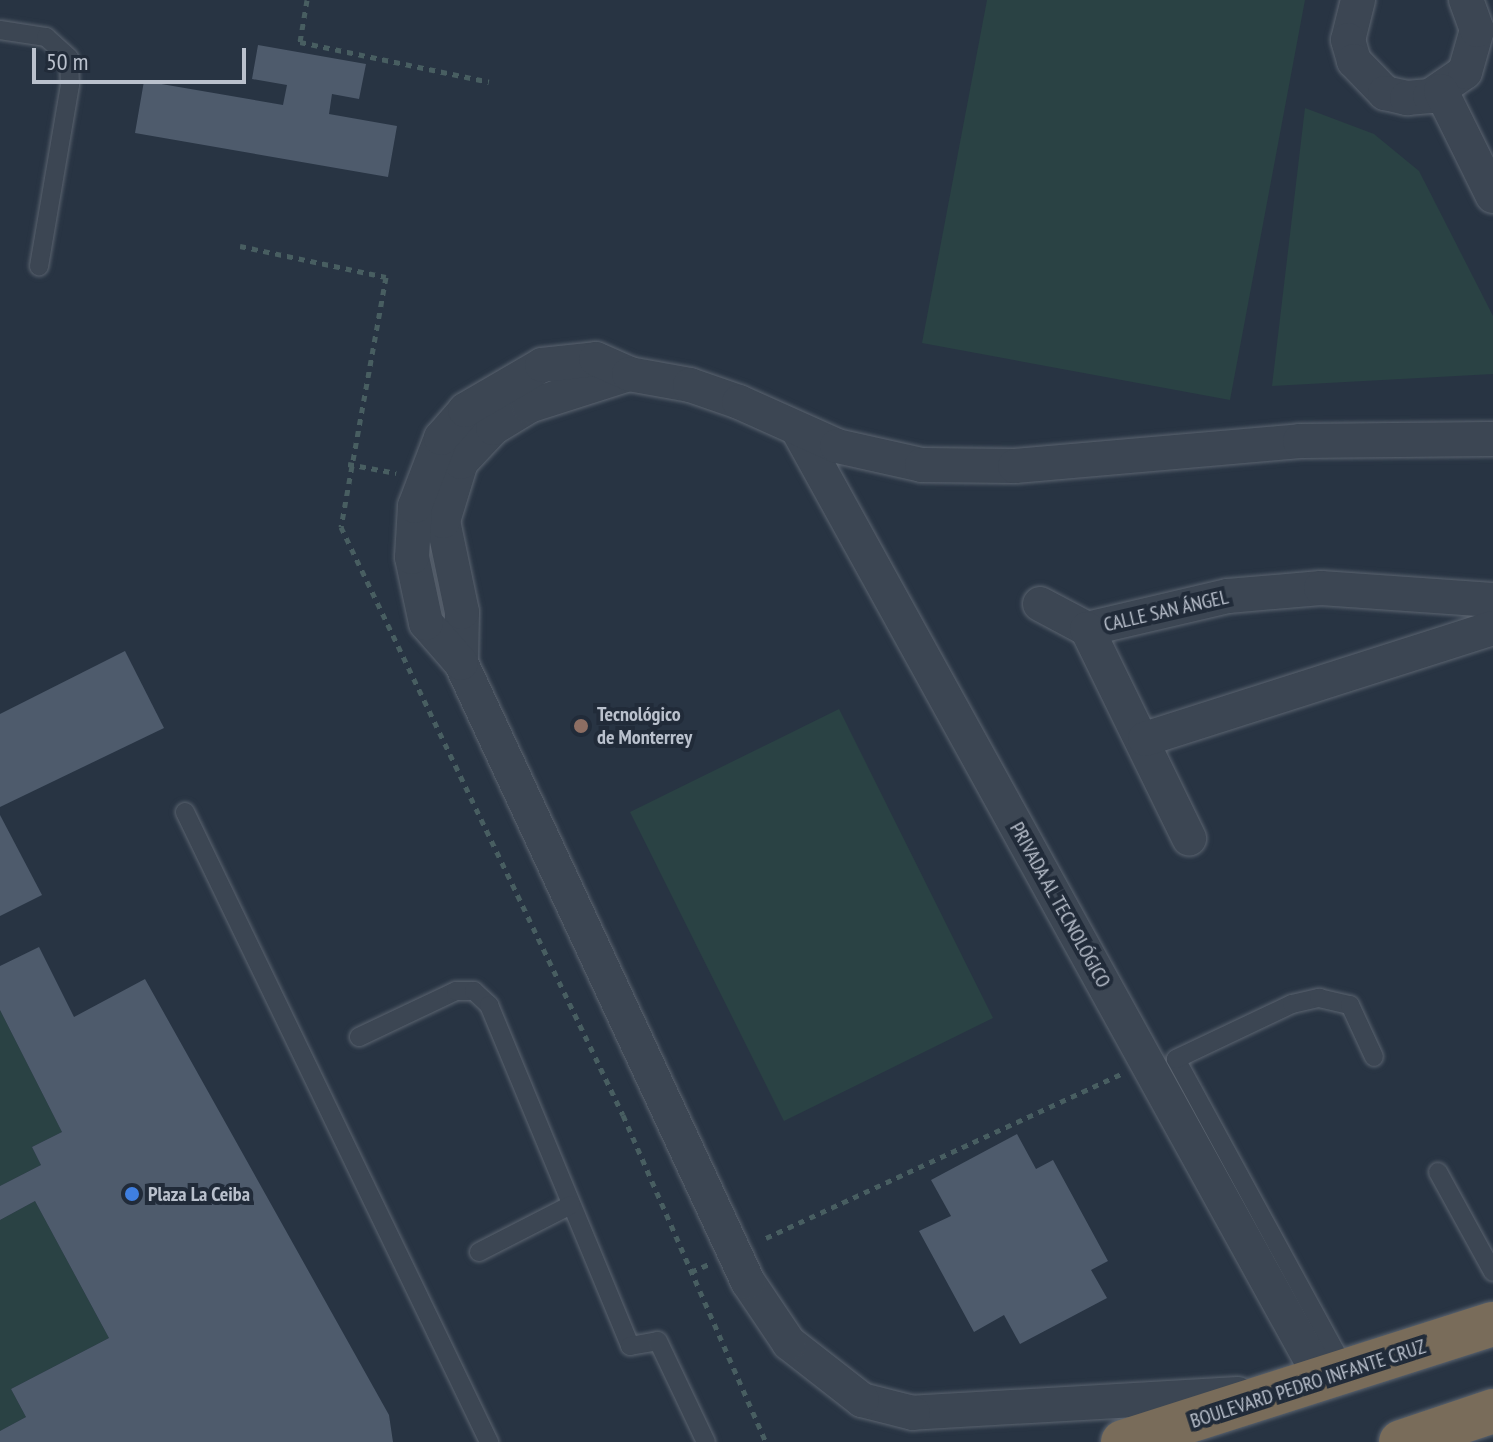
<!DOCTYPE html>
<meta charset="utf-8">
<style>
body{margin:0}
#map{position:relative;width:1493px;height:1442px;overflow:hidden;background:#283443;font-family:"PT Sans Narrow",sans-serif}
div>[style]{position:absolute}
.green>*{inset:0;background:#2a4244}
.building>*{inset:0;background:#4e5b6c}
.path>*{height:5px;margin-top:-2.5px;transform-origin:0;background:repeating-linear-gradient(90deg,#485e61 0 6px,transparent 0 12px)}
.roads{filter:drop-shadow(0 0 2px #5b6470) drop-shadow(0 0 2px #5b6470)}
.lane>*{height:18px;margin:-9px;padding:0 9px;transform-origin:9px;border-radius:9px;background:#3c4653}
.street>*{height:34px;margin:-17px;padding:0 17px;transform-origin:17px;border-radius:17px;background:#3c4653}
.highway>*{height:44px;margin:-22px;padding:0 22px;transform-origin:22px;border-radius:22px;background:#796c5a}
.dots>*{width:22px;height:22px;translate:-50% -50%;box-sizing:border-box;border:4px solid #212b39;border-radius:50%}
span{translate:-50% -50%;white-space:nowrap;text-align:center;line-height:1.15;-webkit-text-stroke:8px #212b39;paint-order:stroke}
.street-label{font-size:20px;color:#bac1cd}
.poi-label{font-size:20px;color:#bac1cd;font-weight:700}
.left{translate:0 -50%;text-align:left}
.scale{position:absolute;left:32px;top:48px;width:214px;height:36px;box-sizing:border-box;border:4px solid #bac1cd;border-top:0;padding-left:10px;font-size:24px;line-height:28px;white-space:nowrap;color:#bac1cd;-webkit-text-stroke:6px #212b39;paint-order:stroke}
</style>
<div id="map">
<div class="green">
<div style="clip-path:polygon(987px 0,1305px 0,1230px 400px,922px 343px)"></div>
<div style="clip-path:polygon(1305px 108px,1374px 134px,1419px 171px,1493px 316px,1493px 374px,1272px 386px)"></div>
<div style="clip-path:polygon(839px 709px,993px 1018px,784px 1121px,630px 812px)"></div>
<div style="clip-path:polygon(0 1010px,62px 1132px,32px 1147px,41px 1165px,0 1186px)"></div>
<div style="clip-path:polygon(35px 1201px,109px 1338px,11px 1389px,26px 1417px,0 1431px,0 1220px)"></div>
</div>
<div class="building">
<div style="clip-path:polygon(258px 45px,366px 64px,359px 99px,332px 94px,329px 114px,397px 126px,388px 177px,135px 133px,144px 81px,283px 105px,287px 85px,252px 79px)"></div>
<div style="clip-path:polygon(125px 651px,164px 728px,0 807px,0 714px)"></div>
<div style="clip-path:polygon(0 815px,42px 895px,0 916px)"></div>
<div style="clip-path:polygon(39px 947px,74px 1017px,145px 979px,389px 1415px,393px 1442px,0 1442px,0 1431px,26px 1417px,11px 1389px,109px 1338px,35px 1201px,0 1220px,0 1186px,41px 1165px,32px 1147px,62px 1132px,0 1010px,0 966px)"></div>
<div style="clip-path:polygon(1017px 1134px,1036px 1169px,1053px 1160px,1108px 1261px,1091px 1270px,1107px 1298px,1020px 1344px,1004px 1315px,974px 1332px,919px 1231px,951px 1216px,931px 1180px)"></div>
</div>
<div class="path">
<div style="left:307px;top:0;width:43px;rotate:99.5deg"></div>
<div style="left:300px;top:42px;width:193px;rotate:11.9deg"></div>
<div style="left:240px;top:246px;width:149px;rotate:12deg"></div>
<div style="left:386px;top:277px;width:254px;rotate:100.2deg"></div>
<div style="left:341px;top:527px;width:652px;rotate:64.38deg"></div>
<div style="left:623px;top:1115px;width:357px;rotate:66.4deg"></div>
<div style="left:348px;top:464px;width:49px;rotate:10.6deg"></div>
<div style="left:766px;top:1238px;width:391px;rotate:-24.8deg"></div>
<div style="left:691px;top:1272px;width:20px;rotate:-24deg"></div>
</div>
<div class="roads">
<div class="lane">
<div style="left:0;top:30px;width:47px;rotate:8.7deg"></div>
<div style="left:46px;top:37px;width:31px;rotate:42deg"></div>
<div style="left:69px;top:58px;width:27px;rotate:88deg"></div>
<div style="left:70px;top:85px;width:184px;rotate:99.7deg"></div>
<div style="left:185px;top:812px;width:700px;rotate:64.24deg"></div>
<div style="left:359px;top:1037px;width:107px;rotate:-25.4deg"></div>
<div style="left:456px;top:991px;width:18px"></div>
<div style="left:474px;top:991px;width:21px;rotate:43deg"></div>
<div style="left:489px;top:1005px;width:369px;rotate:67.5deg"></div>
<div style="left:630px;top:1346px;width:28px;rotate:-10deg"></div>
<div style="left:658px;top:1341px;width:112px;rotate:64.6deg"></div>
<div style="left:1438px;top:1172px;width:114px;rotate:61.2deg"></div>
<div style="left:479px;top:1252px;width:103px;rotate:-27.1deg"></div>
<div style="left:1346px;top:1371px;width:355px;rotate:-118.6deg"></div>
<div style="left:1176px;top:1059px;width:128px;rotate:-25.4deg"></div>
<div style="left:1292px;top:1004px;width:28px;rotate:-13deg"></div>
<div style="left:1319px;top:998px;width:32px;rotate:13deg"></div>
<div style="left:1350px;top:1005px;width:57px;rotate:65.2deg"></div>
</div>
<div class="street">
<div style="left:1358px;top:0;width:41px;rotate:104deg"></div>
<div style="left:1348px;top:40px;width:22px;rotate:74deg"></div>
<div style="left:1354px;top:61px;width:45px;rotate:45.9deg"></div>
<div style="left:1385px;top:93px;width:23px;rotate:13deg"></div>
<div style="left:1407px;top:98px;width:23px;rotate:-5deg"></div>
<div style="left:1430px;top:96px;width:42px;rotate:-34.4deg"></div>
<div style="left:1465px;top:72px;width:44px;rotate:-74.1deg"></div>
<div style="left:1477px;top:30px;width:32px;rotate:-110deg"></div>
<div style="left:1441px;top:91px;width:117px;rotate:63.7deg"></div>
<div style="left:798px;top:430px;width:1085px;rotate:61.12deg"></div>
<div style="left:1040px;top:604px;width:53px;rotate:28deg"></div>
<div style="left:1087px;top:629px;width:145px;rotate:-13.2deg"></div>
<div style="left:1228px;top:596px;width:93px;rotate:-4.9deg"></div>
<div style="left:1321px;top:588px;width:172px;rotate:4deg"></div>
<div style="left:1087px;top:629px;width:233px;rotate:64deg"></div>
<div style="left:461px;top:663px;width:51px;rotate:-88.9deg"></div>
<div style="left:462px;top:612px;width:93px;rotate:-101.8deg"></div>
<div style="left:443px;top:521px;width:62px;rotate:-73deg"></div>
<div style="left:461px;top:462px;width:47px;rotate:-46.7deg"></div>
<div style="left:493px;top:428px;width:42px;rotate:-31.4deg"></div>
<div style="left:529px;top:406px;width:105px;rotate:-17.7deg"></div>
<div style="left:1145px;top:739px;width:365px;rotate:-17.7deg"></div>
<div style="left:1238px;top:1394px;width:326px;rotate:176.7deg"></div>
<div style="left:913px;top:1413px;width:53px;rotate:-165.7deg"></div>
<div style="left:862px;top:1400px;width:93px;rotate:-142deg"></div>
<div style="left:789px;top:1343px;width:73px;rotate:-123.9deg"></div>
<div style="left:748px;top:1282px;width:682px;rotate:-114.87deg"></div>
<div style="left:461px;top:663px;width:53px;rotate:-131.2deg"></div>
<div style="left:426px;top:623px;width:67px;rotate:-102deg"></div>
<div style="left:412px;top:557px;width:51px;rotate:-86.6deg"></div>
<div style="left:415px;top:506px;width:73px;rotate:-69.1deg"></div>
<div style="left:441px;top:438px;width:37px;rotate:-49deg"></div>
<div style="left:465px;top:410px;width:89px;rotate:-30.3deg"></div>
<div style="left:542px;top:365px;width:54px;rotate:-6.3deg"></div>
<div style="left:596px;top:359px;width:36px;rotate:24deg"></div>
<div style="left:629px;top:374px;width:62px;rotate:10.2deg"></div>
<div style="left:690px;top:385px;width:52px;rotate:19.1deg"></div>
<div style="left:739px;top:402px;width:107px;rotate:24.2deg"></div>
<div style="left:837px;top:446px;width:87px;rotate:12.6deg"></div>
<div style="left:922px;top:465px;width:93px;rotate:0.6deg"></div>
<div style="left:1015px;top:466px;width:286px;rotate:-5deg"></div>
<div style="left:1300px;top:441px;width:193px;rotate:-0.6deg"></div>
</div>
<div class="highway">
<div style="left:1123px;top:1442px;width:388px;rotate:-17.7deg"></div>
<div style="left:1401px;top:1442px;width:97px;rotate:-18.6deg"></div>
</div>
</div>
<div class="dots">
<div style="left:581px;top:726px;background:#8d6e63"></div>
<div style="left:132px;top:1194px;background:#3f7fe0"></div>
</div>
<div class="street-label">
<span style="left:1166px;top:611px;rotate:-13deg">CALLE SAN ÁNGEL</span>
<span style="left:1060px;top:905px;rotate:61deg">PRIVADA AL TECNOLÓGICO</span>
<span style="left:1308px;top:1384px;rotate:-18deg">BOULEVARD PEDRO INFANTE CRUZ</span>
</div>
<div class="poi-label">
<span class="left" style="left:597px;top:726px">Tecnológico<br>de Monterrey</span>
<span class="left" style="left:148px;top:1194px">Plaza La Ceiba</span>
</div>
<div class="scale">50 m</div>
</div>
